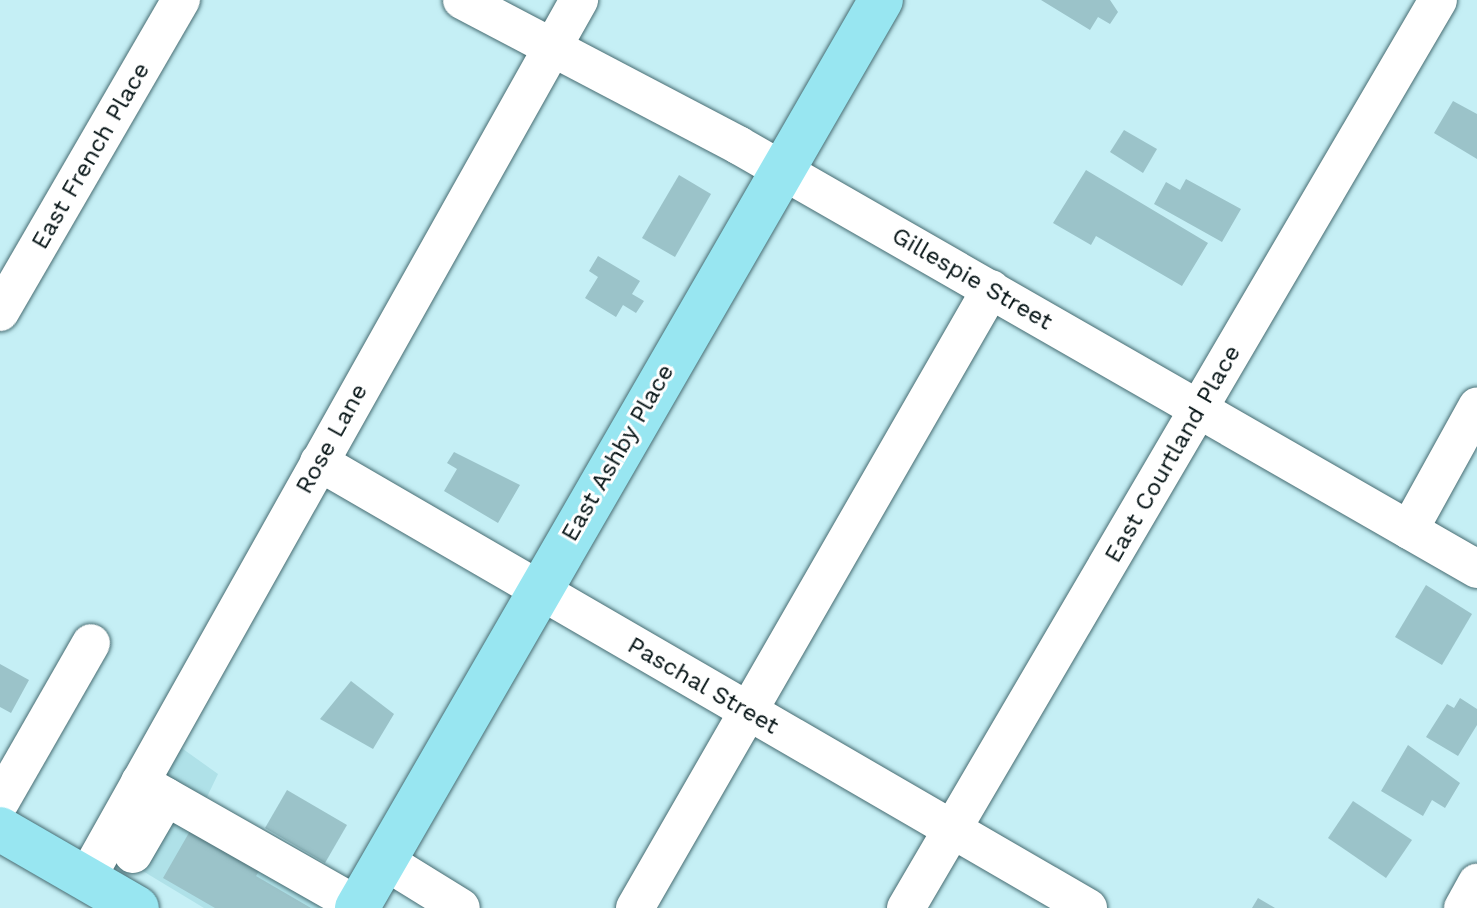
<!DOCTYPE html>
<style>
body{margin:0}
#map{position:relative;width:1477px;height:908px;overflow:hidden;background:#c5eff5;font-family:"Work Sans",sans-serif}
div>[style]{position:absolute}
.built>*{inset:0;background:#afe1e8}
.building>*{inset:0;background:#9bc3c9}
.roads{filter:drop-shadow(0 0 2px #476c72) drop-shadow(0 0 2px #476c72)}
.minor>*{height:38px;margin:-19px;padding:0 19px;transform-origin:19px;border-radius:19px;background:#fff}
.major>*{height:44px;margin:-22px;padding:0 22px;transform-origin:22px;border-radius:22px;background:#98e6f1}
span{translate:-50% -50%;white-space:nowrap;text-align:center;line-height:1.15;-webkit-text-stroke:6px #fff;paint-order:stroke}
.street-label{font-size:24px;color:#041214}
</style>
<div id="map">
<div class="built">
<div style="clip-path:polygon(169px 739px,218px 774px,206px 799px,338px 876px,319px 908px,204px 908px,108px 850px)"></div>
</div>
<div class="building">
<div style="clip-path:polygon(1041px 0,1110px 0,1118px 12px,1110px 24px,1098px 17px,1090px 30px)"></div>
<div style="clip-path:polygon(1453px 101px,1477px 114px,1477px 159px,1434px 133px)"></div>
<div style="clip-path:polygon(1124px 130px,1157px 149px,1143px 173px,1110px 152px)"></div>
<div style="clip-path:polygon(1086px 170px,1208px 243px,1182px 286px,1096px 236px,1091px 245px,1053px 223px)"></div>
<div style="clip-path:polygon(679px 175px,711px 194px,675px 257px,642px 238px)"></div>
<div style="clip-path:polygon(1186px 179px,1241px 209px,1222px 242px,1154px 204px,1166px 182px,1180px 190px)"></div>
<div style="clip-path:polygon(598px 256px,640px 281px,632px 294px,644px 301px,636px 313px,623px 305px,616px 317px,585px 298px,598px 277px,589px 271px)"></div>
<div style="clip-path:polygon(454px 452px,520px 485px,498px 523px,444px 491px,457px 469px,447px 463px)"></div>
<div style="clip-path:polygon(1426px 585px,1472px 614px,1442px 665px,1395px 637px)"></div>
<div style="clip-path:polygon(0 664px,29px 680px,11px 713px,0 707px)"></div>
<div style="clip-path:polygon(351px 681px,394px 714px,373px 749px,320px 719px)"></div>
<div style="clip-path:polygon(1460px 698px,1477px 709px,1477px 725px,1458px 756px,1426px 737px,1447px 704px,1454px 708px)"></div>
<div style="clip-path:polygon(1408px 745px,1460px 783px,1445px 808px,1432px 800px,1423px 816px,1381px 791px)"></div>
<div style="clip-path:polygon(287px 790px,347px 825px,325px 863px,265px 828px)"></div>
<div style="clip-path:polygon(1353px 801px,1412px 840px,1386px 878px,1328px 838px)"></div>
<div style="clip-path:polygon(194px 824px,263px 865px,256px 876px,311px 908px,215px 908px,163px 878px)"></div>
<div style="clip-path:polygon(1258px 898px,1275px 908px,1252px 908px)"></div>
</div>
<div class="roads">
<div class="minor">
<div style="left:462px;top:0;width:312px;rotate:27.7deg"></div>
<div style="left:738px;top:145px;width:852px;rotate:29.84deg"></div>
<div style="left:0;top:312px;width:361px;rotate:-59.9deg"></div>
<div style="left:319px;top:462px;width:889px;rotate:30.11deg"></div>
<div style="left:1409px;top:530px;width:141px;rotate:-61.1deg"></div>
<div style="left:140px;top:782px;width:251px;rotate:29.6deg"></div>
<div style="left:0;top:802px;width:183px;rotate:-60.2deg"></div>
<div style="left:133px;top:854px;width:66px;rotate:-59.9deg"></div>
<div style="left:385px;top:861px;width:89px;rotate:31.7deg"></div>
<div style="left:86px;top:879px;width:1008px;rotate:-60.71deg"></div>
<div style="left:635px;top:908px;width:714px;rotate:-60.1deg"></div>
<div style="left:906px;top:908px;width:1052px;rotate:-59.63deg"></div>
<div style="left:1463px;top:908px;width:29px;rotate:-61deg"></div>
</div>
<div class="major">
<div style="left:0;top:829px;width:158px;rotate:30deg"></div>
<div style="left:357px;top:908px;width:1048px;rotate:-60.01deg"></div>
</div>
</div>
<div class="street-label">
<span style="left:91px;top:156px;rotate:-60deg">East French Place</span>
<span style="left:972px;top:279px;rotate:30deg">Gillespie Street</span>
<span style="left:332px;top:439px;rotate:-61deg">Rose Lane</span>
<span style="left:618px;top:453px;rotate:-60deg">East Ashby Place</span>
<span style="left:1173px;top:454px;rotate:-60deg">East Courtland Place</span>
<span style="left:703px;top:686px;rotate:30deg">Paschal Street</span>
</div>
</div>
